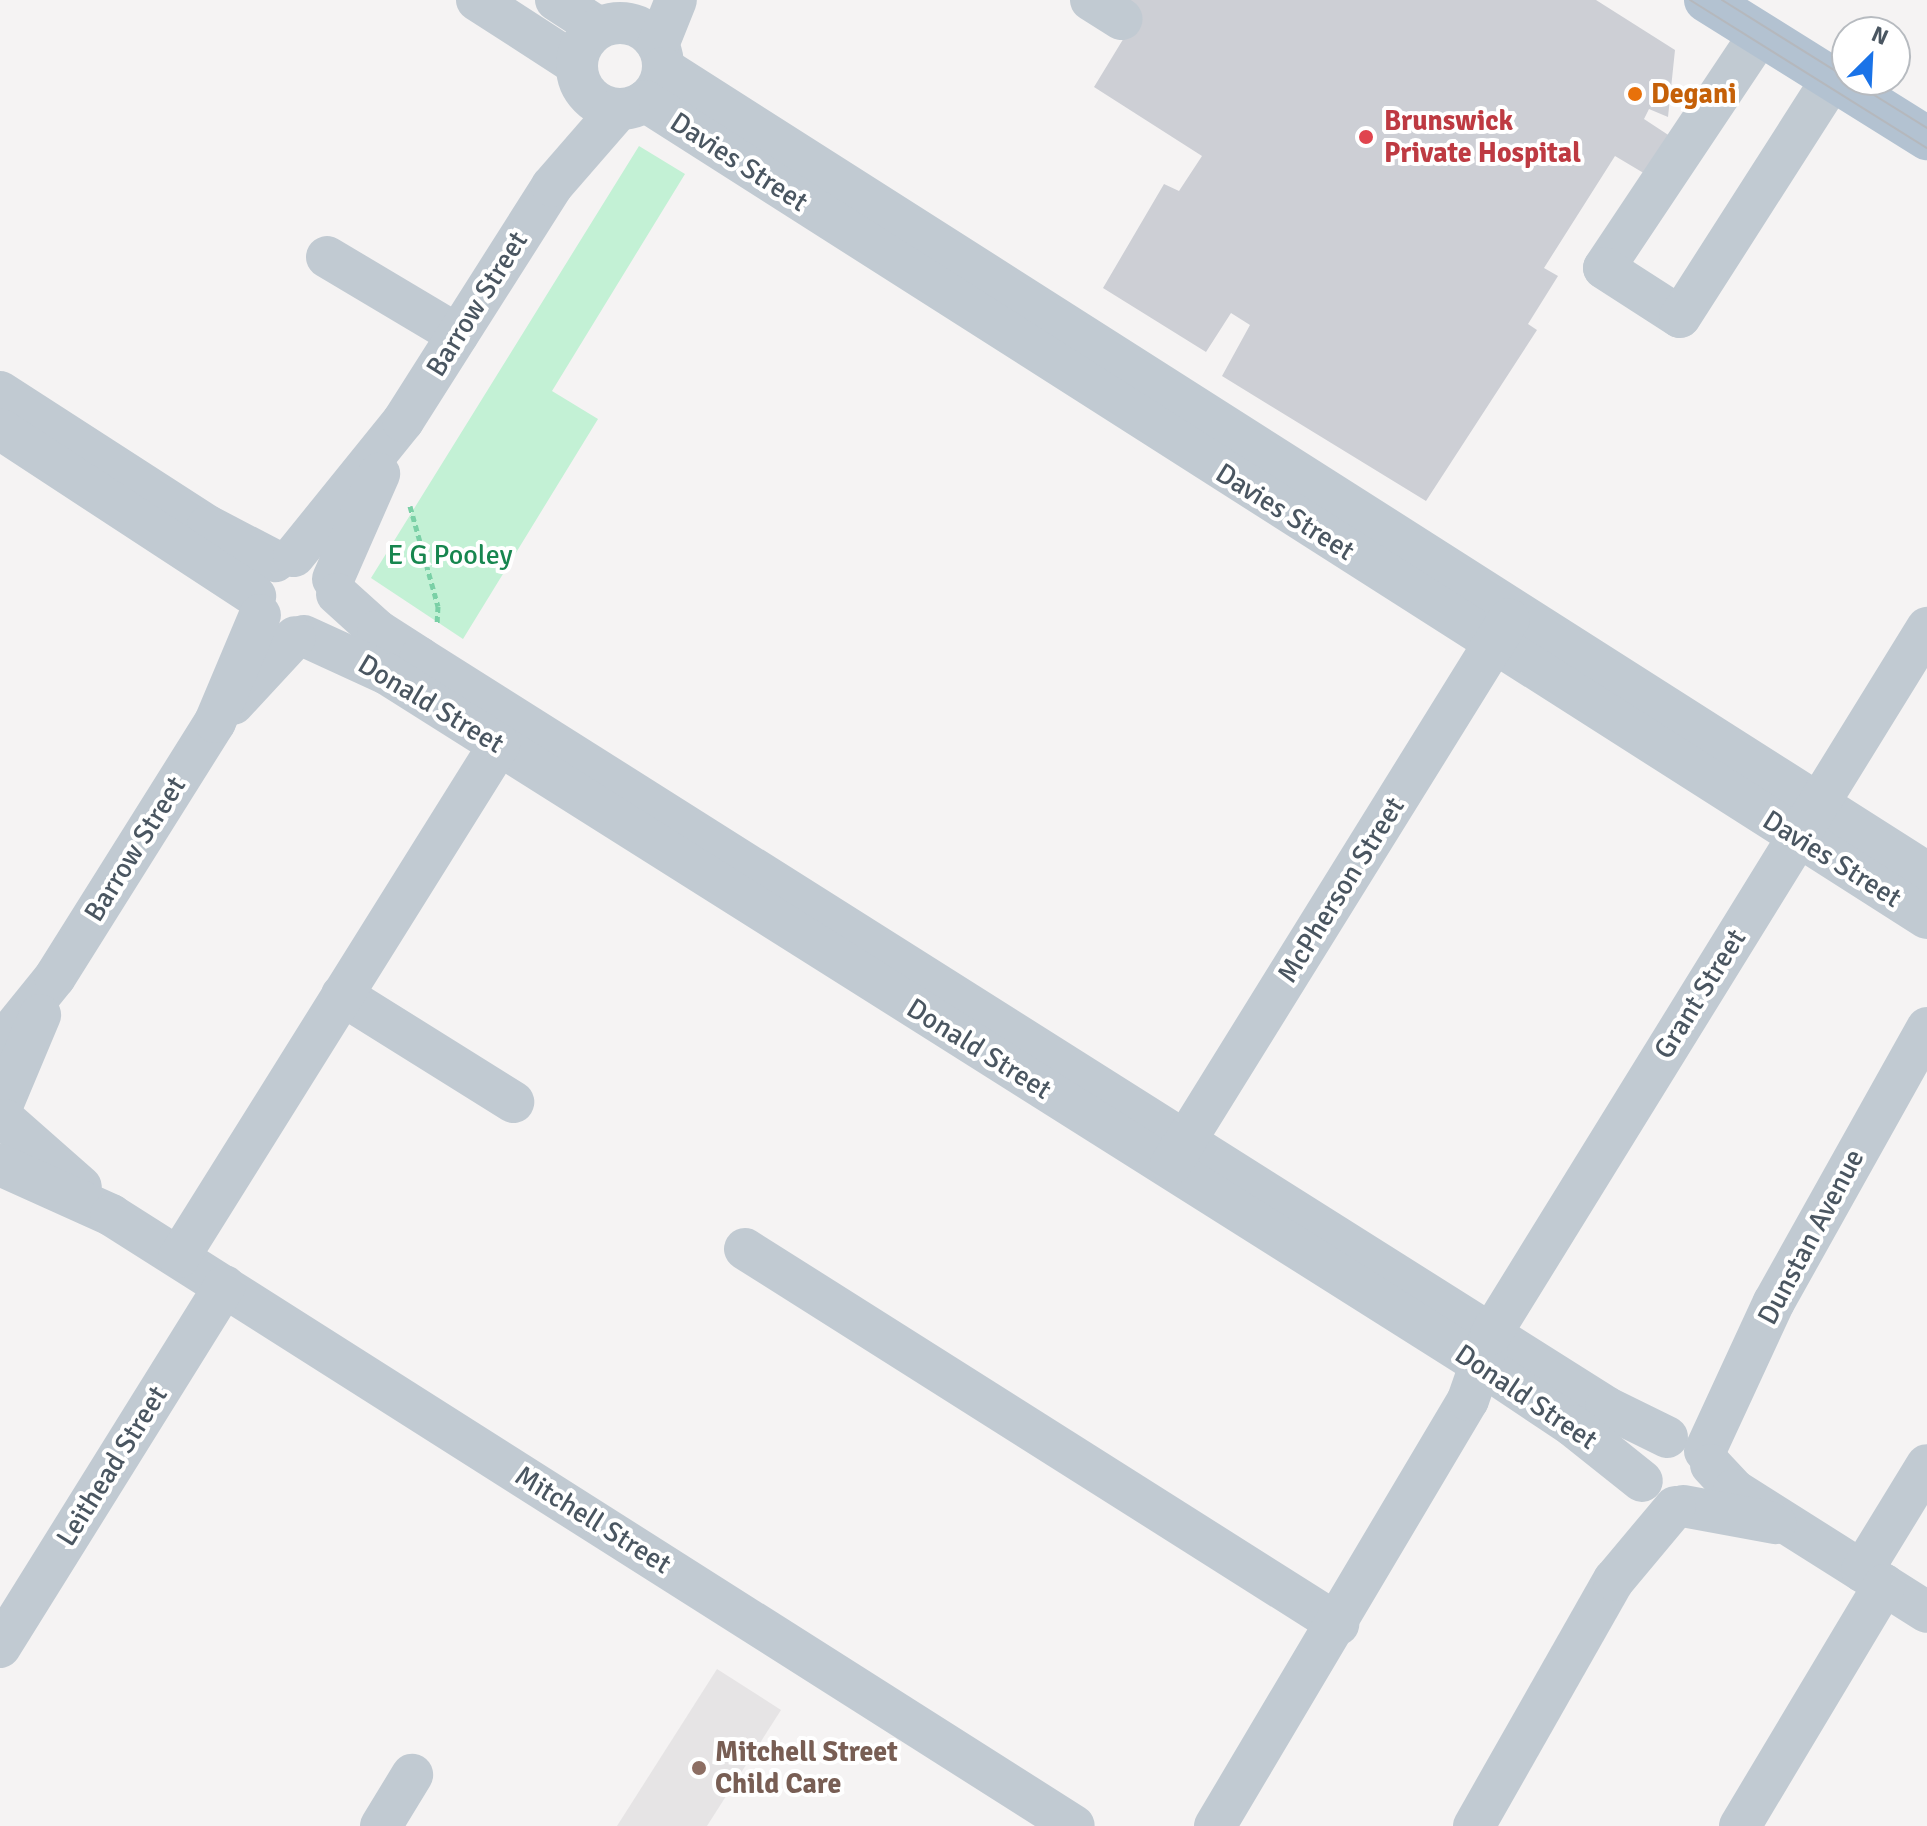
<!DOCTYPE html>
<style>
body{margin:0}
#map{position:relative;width:1927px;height:1826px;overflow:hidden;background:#f5f3f3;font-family:Signika,sans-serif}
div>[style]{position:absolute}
.education>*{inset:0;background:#e6e4e5}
.green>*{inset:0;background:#c3f1d5}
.building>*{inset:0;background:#cdcfd5}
.path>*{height:5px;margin-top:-2.5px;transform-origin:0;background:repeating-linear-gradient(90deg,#7ad0a6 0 6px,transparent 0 10px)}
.minor>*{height:42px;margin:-21px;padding:0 21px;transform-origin:21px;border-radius:21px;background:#c1cad2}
.minor>.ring{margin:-21px;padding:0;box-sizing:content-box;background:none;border:42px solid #c1cad2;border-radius:50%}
.major>*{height:44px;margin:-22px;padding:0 22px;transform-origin:22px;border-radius:22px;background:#b3c2d1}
.tram>*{height:2px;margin:-1px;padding:0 1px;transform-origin:1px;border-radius:1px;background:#b5b8bd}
.dots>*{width:22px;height:22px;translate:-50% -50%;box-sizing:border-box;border:4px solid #fff;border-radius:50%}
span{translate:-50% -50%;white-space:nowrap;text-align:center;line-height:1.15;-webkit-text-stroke:8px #fff;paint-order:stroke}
.food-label{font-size:28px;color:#c56008;font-weight:700}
.left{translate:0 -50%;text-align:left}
.health-label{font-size:28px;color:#be3a42;font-weight:700}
.street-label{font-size:28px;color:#4a5661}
.park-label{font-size:28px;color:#17864f}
.education-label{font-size:28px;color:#785e54;font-weight:700}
.north{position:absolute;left:1831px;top:16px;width:80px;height:80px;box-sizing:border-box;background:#fff;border:2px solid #b7bbc0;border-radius:50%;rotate:24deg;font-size:22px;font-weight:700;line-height:32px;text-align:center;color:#4a5661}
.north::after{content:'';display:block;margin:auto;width:28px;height:36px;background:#1a73e8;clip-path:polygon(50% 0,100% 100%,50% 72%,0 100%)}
</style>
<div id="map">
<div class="education">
<div style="clip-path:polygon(717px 1669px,781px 1710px,707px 1826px,617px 1826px)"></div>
</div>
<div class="green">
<div style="clip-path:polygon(639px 146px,685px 174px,552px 391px,598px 419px,463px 639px,371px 578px)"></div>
</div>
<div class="building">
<div style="clip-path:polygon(1099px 0,1596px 0,1675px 50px,1668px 117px,1649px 109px,1644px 119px,1682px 144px,1657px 181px,1615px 156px,1544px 268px,1558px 276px,1528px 324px,1537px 330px,1426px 501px,1222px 376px,1250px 325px,1231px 313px,1206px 352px,1103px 288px,1164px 184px,1179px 191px,1202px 156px,1094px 87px,1133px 23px)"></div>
</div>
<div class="path">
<div style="left:410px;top:506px;width:104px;rotate:74.4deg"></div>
<div style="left:438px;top:606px;width:19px;rotate:93deg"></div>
</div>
<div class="minor">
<div style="left:477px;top:0;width:118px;rotate:32.9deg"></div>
<div style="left:556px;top:0;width:51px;rotate:33.1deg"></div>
<div style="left:1091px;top:0;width:36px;rotate:32deg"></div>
<div class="ring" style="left:577px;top:23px;width:44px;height:44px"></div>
<div style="left:1760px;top:34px;width:281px;rotate:123.7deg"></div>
<div style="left:1604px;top:268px;width:90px;rotate:32.8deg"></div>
<div style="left:1680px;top:317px;width:282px;rotate:-57.4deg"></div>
<div style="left:658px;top:45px;width:48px;rotate:-68.2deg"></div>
<div style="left:663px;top:68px;width:1499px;rotate:32.49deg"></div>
<div style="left:645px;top:101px;width:1520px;rotate:32.51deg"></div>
<div style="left:327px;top:257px;width:152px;rotate:30.8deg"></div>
<div style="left:0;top:392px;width:247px;rotate:32.8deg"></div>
<div style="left:208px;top:526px;width:76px;rotate:27.6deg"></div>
<div style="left:0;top:429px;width:305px;rotate:33.2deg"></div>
<div style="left:294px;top:556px;width:174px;rotate:-51.1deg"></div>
<div style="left:403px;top:421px;width:278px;rotate:-57.6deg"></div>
<div style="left:552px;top:186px;width:102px;rotate:-49deg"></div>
<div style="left:333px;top:579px;width:115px;rotate:-66.3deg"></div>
<div style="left:337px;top:594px;width:55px;rotate:42.1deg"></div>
<div style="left:378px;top:631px;width:50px;rotate:32.7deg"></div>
<div style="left:420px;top:658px;width:1403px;rotate:32.27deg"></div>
<div style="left:1606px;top:1407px;width:68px;rotate:26.2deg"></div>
<div style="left:304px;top:636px;width:91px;rotate:24.6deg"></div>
<div style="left:387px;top:674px;width:1291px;rotate:32.25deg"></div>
<div style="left:1479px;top:1363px;width:113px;rotate:33.8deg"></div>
<div style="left:1573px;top:1426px;width:88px;rotate:38.6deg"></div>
<div style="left:233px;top:704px;width:91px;rotate:-47.2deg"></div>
<div style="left:342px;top:995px;width:202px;rotate:32deg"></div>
<div style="left:0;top:1045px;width:87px;rotate:-51deg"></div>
<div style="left:55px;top:977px;width:301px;rotate:-57.9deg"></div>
<div style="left:215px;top:722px;width:116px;rotate:-67.2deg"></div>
<div style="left:1px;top:1108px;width:101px;rotate:-67.2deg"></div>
<div style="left:5px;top:1120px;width:101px;rotate:41.4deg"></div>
<div style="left:1171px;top:1164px;width:641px;rotate:-58.19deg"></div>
<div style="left:0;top:1165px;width:122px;rotate:24.2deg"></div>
<div style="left:111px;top:1215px;width:1140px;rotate:32.39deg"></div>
<div style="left:745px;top:1249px;width:702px;rotate:32.31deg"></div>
<div style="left:179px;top:1257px;width:604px;rotate:-57.99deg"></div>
<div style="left:1705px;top:1451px;width:164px;rotate:-65.2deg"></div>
<div style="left:1774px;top:1302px;width:314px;rotate:-60.8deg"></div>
<div style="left:1711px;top:1465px;width:34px;rotate:47deg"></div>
<div style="left:1734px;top:1490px;width:228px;rotate:32.3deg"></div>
<div style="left:1683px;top:1506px;width:94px;rotate:10.5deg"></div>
<div style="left:1862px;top:1571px;width:124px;rotate:-58.5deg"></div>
<div style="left:0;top:1647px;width:425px;rotate:-58.1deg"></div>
<div style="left:381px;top:1826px;width:60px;rotate:-58.7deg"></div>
<div style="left:1215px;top:1826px;width:495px;rotate:-59.3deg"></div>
<div style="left:1468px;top:1400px;width:70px;rotate:-70.8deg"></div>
<div style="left:1491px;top:1334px;width:830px;rotate:-58.3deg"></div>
<div style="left:1474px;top:1826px;width:283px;rotate:-60.4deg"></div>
<div style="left:1614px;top:1580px;width:95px;rotate:-50.1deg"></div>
<div style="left:1740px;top:1826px;width:281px;rotate:-59.1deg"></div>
</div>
<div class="major">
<div style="left:1706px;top:0;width:261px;rotate:32deg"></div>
</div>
<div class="tram">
<div style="left:1690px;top:0;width:279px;rotate:32deg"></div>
<div style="left:1722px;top:0;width:147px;rotate:32deg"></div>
<div style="left:1850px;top:80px;width:91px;rotate:31.9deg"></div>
</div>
<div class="dots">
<div style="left:1635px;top:94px;background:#e8710a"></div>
<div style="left:1366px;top:137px;background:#e0444e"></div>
<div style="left:699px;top:1768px;background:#8d6e63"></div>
</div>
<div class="food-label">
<span class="left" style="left:1651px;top:94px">Degani</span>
</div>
<div class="health-label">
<span class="left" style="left:1384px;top:137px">Brunswick<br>Private Hospital</span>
</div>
<div class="street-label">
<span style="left:739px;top:162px;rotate:33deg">Davies Street</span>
<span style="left:477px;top:304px;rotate:-58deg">Barrow Street</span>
<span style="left:1285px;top:512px;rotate:32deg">Davies Street</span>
<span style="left:431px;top:704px;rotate:31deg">Donald Street</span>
<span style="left:135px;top:849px;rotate:-58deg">Barrow Street</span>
<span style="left:1832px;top:859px;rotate:32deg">Davies Street</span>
<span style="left:1341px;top:890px;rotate:-58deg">McPherson Street</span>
<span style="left:1700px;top:994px;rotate:-58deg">Grant Street</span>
<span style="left:979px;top:1049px;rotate:32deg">Donald Street</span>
<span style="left:1811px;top:1237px;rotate:-62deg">Dunstan Avenue</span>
<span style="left:1526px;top:1397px;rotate:34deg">Donald Street</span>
<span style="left:112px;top:1466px;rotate:-58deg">Leithead Street</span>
<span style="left:593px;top:1520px;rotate:32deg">Mitchell Street</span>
</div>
<div class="park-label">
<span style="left:450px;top:555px">E G Pooley</span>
</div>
<div class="education-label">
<span class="left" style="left:715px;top:1768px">Mitchell Street<br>Child Care</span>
</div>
<div class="north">N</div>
</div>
